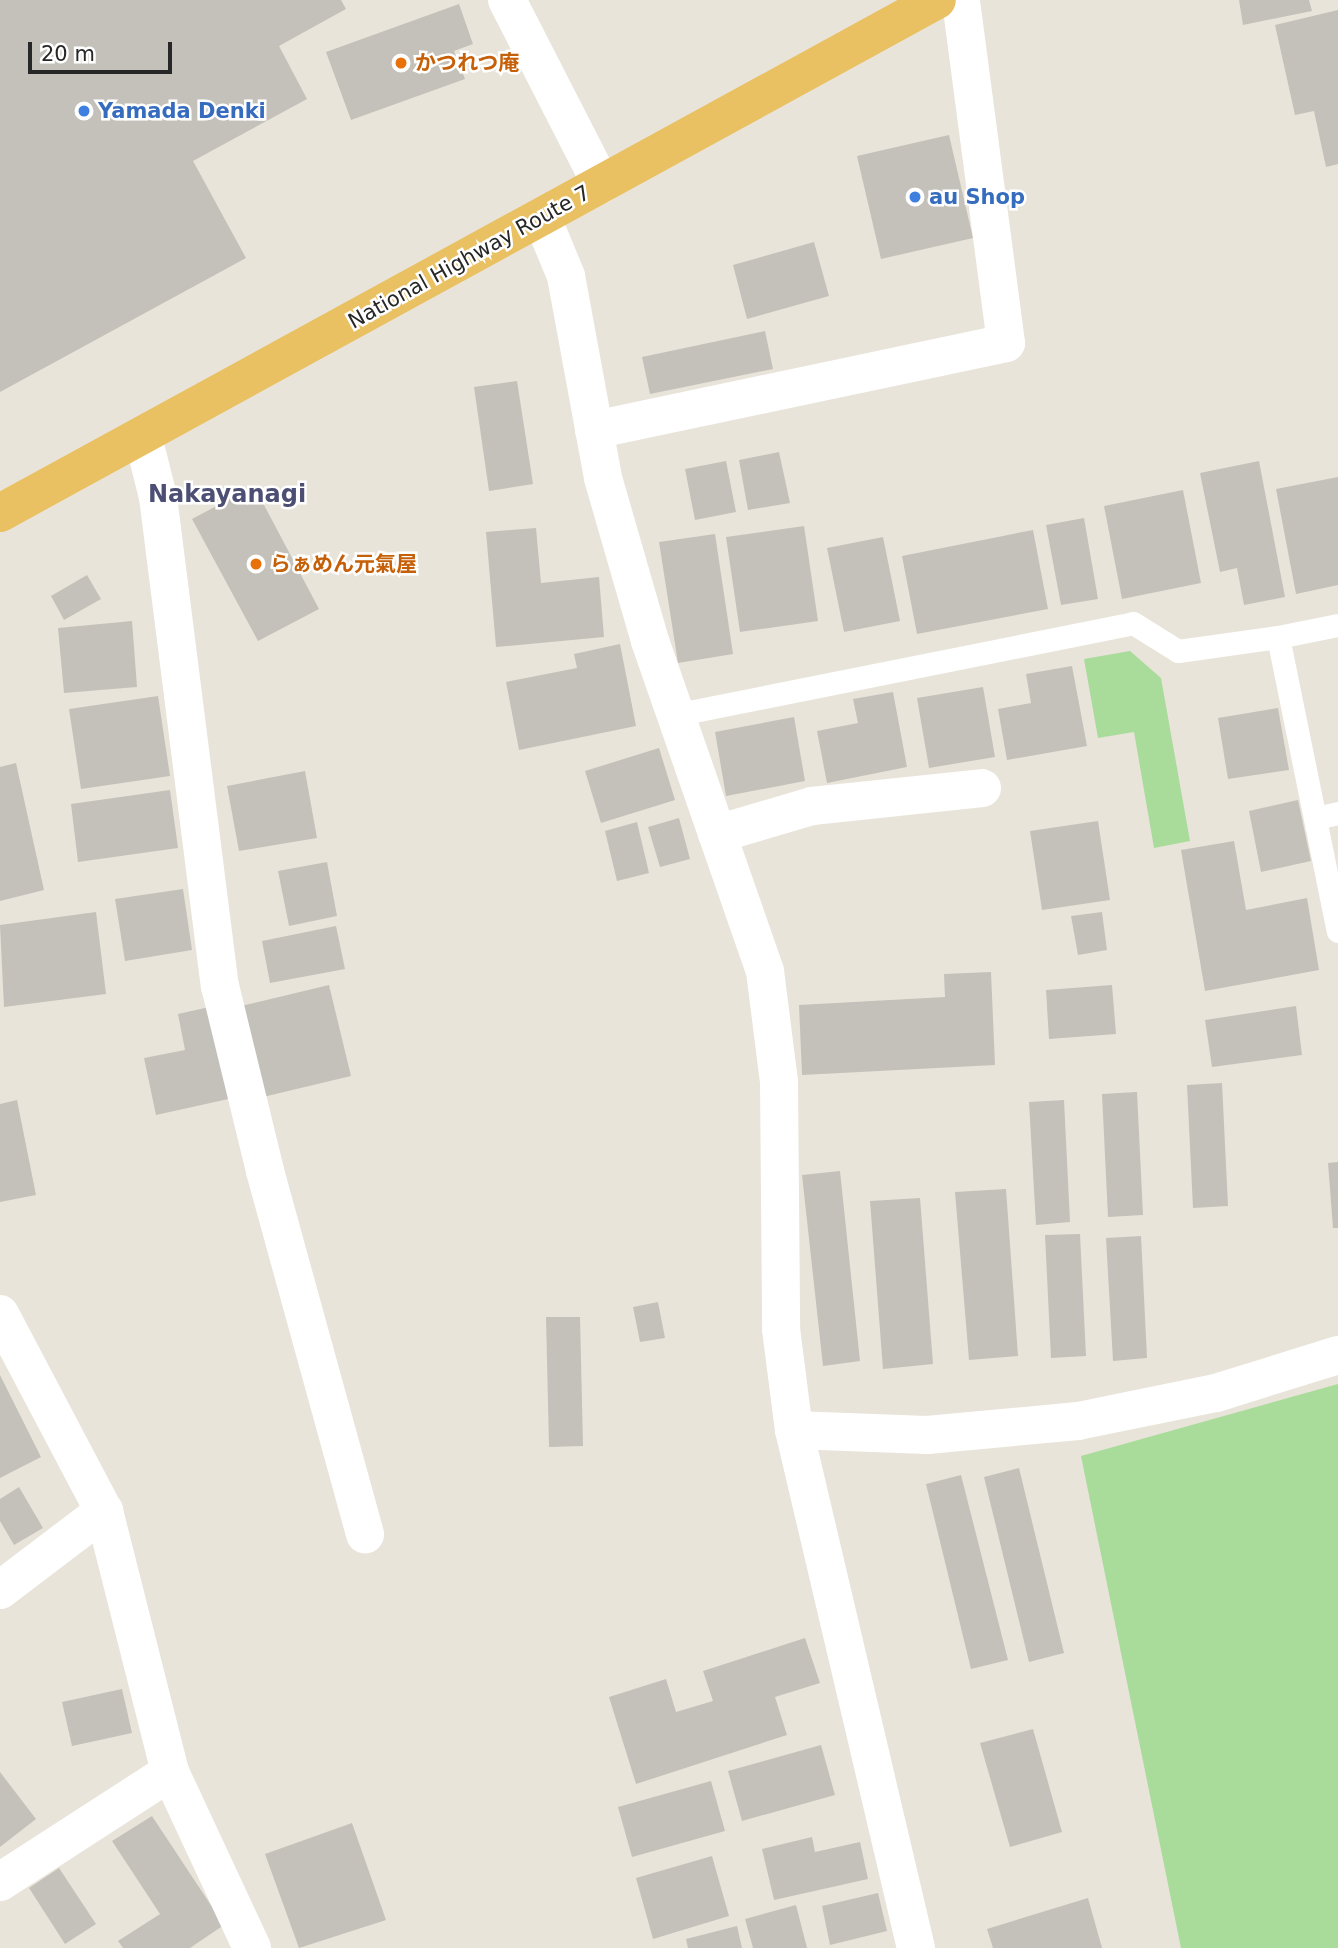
<!DOCTYPE html>
<meta charset="utf-8">
<style>
body{margin:0}
#map{position:relative;width:1338px;height:1948px;overflow:hidden;background:#e9e4da;font-family:"DejaVu Sans","Noto Sans JP",sans-serif}
div>[style]{position:absolute}
.green>*{inset:0;background:#a9db9b}
.building>*{inset:0;background:#c4c1ba}
.service>*{height:23px;margin:-11.5px;padding:0 11.5px;transform-origin:11.5px;border-radius:11.5px;background:#fff}
.minor>*{height:38px;margin:-19px;padding:0 19px;transform-origin:19px;border-radius:19px;background:#fff}
.tertiary>*{height:38px;margin:-19px;padding:0 19px;transform-origin:19px;border-radius:19px;background:#fff}
.trunk>*{height:38px;margin:-19px;padding:0 19px;transform-origin:19px;border-radius:19px;background:#e9c162}
.dots>*{width:19px;height:19px;translate:-50% -50%;box-sizing:border-box;border:4px solid #fff;border-radius:50%}
span{translate:-50% -50%;white-space:nowrap;text-align:center;line-height:1.15;-webkit-text-stroke:5px #fff;paint-order:stroke}
.food-label{font-size:21px;color:#c56008;font-weight:700}
.left{translate:0 -50%;text-align:left}
.shop-label{font-size:21px;color:#366cbe;font-weight:700}
.street-label{font-size:21px;color:#272727}
.quarter-label{font-size:24px;color:#4c4f73;font-weight:700}
.scale{position:absolute;left:28px;top:42px;width:144px;height:32px;box-sizing:border-box;border:4px solid #272727;border-top:0;padding-left:9px;font-size:21px;line-height:24px;white-space:nowrap;color:#272727;-webkit-text-stroke:5px #fff;paint-order:stroke}
</style>
<div id="map">
<div class="green">
<div style="clip-path:polygon(1130px 651px,1161px 678px,1190px 841px,1154px 848px,1134px 732px,1098px 738px,1084px 659px)"></div>
<div style="clip-path:polygon(1338px 1384px,1338px 1948px,1181px 1948px,1081px 1456px)"></div>
</div>
<div class="building">
<div style="clip-path:polygon(0 0,341px 0,346px 9px,279px 46px,307px 99px,193px 161px,246px 258px,0 392px)"></div>
<div style="clip-path:polygon(1239px 0,1309px 0,1312px 11px,1243px 25px)"></div>
<div style="clip-path:polygon(459px 4px,473px 44px,454px 51px,465px 79px,351px 120px,326px 52px)"></div>
<div style="clip-path:polygon(1338px 10px,1338px 164px,1326px 167px,1314px 111px,1295px 115px,1275px 25px)"></div>
<div style="clip-path:polygon(949px 135px,973px 238px,881px 259px,857px 156px)"></div>
<div style="clip-path:polygon(814px 242px,829px 296px,747px 319px,733px 265px)"></div>
<div style="clip-path:polygon(765px 331px,773px 369px,650px 394px,642px 357px)"></div>
<div style="clip-path:polygon(517px 381px,533px 484px,489px 491px,474px 387px)"></div>
<div style="clip-path:polygon(779px 452px,790px 503px,748px 510px,739px 460px)"></div>
<div style="clip-path:polygon(726px 461px,736px 512px,695px 520px,685px 469px)"></div>
<div style="clip-path:polygon(1259px 461px,1285px 597px,1244px 605px,1237px 568px,1220px 572px,1200px 473px)"></div>
<div style="clip-path:polygon(1338px 477px,1338px 585px,1296px 594px,1276px 489px)"></div>
<div style="clip-path:polygon(254px 486px,319px 609px,258px 641px,192px 519px)"></div>
<div style="clip-path:polygon(1183px 490px,1201px 583px,1122px 599px,1104px 506px)"></div>
<div style="clip-path:polygon(1084px 518px,1098px 599px,1061px 605px,1046px 525px)"></div>
<div style="clip-path:polygon(804px 526px,818px 621px,740px 632px,726px 537px)"></div>
<div style="clip-path:polygon(536px 528px,541px 583px,599px 577px,604px 637px,496px 647px,486px 532px)"></div>
<div style="clip-path:polygon(1033px 530px,1048px 609px,917px 634px,902px 556px)"></div>
<div style="clip-path:polygon(715px 534px,733px 654px,678px 663px,659px 542px)"></div>
<div style="clip-path:polygon(883px 537px,900px 621px,844px 632px,827px 548px)"></div>
<div style="clip-path:polygon(87px 575px,101px 599px,64px 620px,51px 596px)"></div>
<div style="clip-path:polygon(132px 621px,137px 687px,64px 693px,58px 628px)"></div>
<div style="clip-path:polygon(620px 644px,636px 726px,519px 750px,506px 682px,577px 668px,574px 654px)"></div>
<div style="clip-path:polygon(1072px 666px,1087px 746px,1007px 760px,998px 709px,1031px 703px,1026px 674px)"></div>
<div style="clip-path:polygon(983px 687px,995px 757px,929px 768px,917px 698px)"></div>
<div style="clip-path:polygon(893px 692px,907px 767px,827px 783px,817px 731px,858px 723px,853px 699px)"></div>
<div style="clip-path:polygon(158px 696px,170px 776px,81px 789px,69px 709px)"></div>
<div style="clip-path:polygon(1278px 708px,1289px 770px,1228px 779px,1218px 718px)"></div>
<div style="clip-path:polygon(794px 717px,805px 781px,726px 796px,715px 732px)"></div>
<div style="clip-path:polygon(659px 748px,675px 800px,601px 823px,585px 771px)"></div>
<div style="clip-path:polygon(16px 763px,44px 890px,0 901px,0 767px)"></div>
<div style="clip-path:polygon(305px 771px,317px 838px,239px 851px,227px 786px)"></div>
<div style="clip-path:polygon(170px 790px,178px 848px,78px 862px,71px 804px)"></div>
<div style="clip-path:polygon(1298px 800px,1311px 861px,1261px 872px,1249px 811px)"></div>
<div style="clip-path:polygon(679px 818px,690px 859px,660px 867px,648px 827px)"></div>
<div style="clip-path:polygon(1098px 821px,1110px 900px,1042px 910px,1030px 831px)"></div>
<div style="clip-path:polygon(637px 822px,649px 873px,617px 881px,605px 831px)"></div>
<div style="clip-path:polygon(1234px 841px,1246px 910px,1307px 898px,1319px 970px,1205px 991px,1181px 850px)"></div>
<div style="clip-path:polygon(327px 862px,337px 916px,289px 926px,278px 871px)"></div>
<div style="clip-path:polygon(183px 889px,192px 950px,125px 961px,115px 899px)"></div>
<div style="clip-path:polygon(96px 912px,106px 994px,4px 1007px,0 925px)"></div>
<div style="clip-path:polygon(1102px 912px,1107px 950px,1078px 955px,1071px 916px)"></div>
<div style="clip-path:polygon(336px 926px,345px 969px,270px 983px,262px 941px)"></div>
<div style="clip-path:polygon(991px 972px,995px 1065px,802px 1075px,799px 1005px,945px 997px,944px 974px)"></div>
<div style="clip-path:polygon(329px 985px,351px 1076px,263px 1097px,241px 1006px)"></div>
<div style="clip-path:polygon(1112px 985px,1116px 1034px,1049px 1039px,1046px 990px)"></div>
<div style="clip-path:polygon(214px 1006px,233px 1098px,156px 1115px,144px 1058px,185px 1050px,178px 1014px)"></div>
<div style="clip-path:polygon(1296px 1006px,1302px 1055px,1212px 1067px,1205px 1020px)"></div>
<div style="clip-path:polygon(1222px 1083px,1228px 1206px,1193px 1208px,1187px 1085px)"></div>
<div style="clip-path:polygon(1137px 1092px,1143px 1215px,1108px 1217px,1102px 1094px)"></div>
<div style="clip-path:polygon(17px 1100px,36px 1195px,0 1202px,0 1104px)"></div>
<div style="clip-path:polygon(1064px 1100px,1070px 1222px,1036px 1225px,1029px 1102px)"></div>
<div style="clip-path:polygon(1338px 1162px,1338px 1228px,1333px 1228px,1328px 1163px)"></div>
<div style="clip-path:polygon(840px 1171px,860px 1361px,823px 1366px,802px 1175px)"></div>
<div style="clip-path:polygon(1006px 1189px,1018px 1356px,969px 1360px,955px 1192px)"></div>
<div style="clip-path:polygon(920px 1198px,933px 1364px,883px 1369px,870px 1201px)"></div>
<div style="clip-path:polygon(1080px 1234px,1086px 1356px,1051px 1358px,1045px 1235px)"></div>
<div style="clip-path:polygon(1141px 1236px,1147px 1358px,1113px 1361px,1106px 1238px)"></div>
<div style="clip-path:polygon(658px 1302px,665px 1338px,640px 1342px,633px 1307px)"></div>
<div style="clip-path:polygon(546px 1317px,580px 1317px,583px 1446px,549px 1447px)"></div>
<div style="clip-path:polygon(0 1375px,41px 1457px,0 1478px)"></div>
<div style="clip-path:polygon(1019px 1468px,1064px 1653px,1029px 1662px,984px 1477px)"></div>
<div style="clip-path:polygon(961px 1475px,1008px 1660px,971px 1669px,926px 1484px)"></div>
<div style="clip-path:polygon(19px 1487px,43px 1528px,14px 1545px,0 1521px,0 1499px)"></div>
<div style="clip-path:polygon(805px 1638px,820px 1683px,775px 1697px,787px 1735px,636px 1784px,609px 1697px,666px 1679px,676px 1712px,713px 1701px,703px 1671px)"></div>
<div style="clip-path:polygon(122px 1689px,132px 1733px,72px 1746px,62px 1702px)"></div>
<div style="clip-path:polygon(1033px 1729px,1062px 1832px,1010px 1847px,980px 1743px)"></div>
<div style="clip-path:polygon(821px 1745px,835px 1795px,742px 1821px,728px 1771px)"></div>
<div style="clip-path:polygon(0 1772px,36px 1819px,0 1847px)"></div>
<div style="clip-path:polygon(711px 1781px,725px 1831px,632px 1857px,618px 1807px)"></div>
<div style="clip-path:polygon(152px 1816px,224px 1925px,190px 1948px,123px 1948px,118px 1941px,160px 1914px,112px 1841px)"></div>
<div style="clip-path:polygon(352px 1823px,386px 1920px,299px 1948px,265px 1854px)"></div>
<div style="clip-path:polygon(812px 1837px,815px 1852px,860px 1842px,868px 1879px,774px 1900px,762px 1849px)"></div>
<div style="clip-path:polygon(712px 1856px,729px 1916px,653px 1939px,636px 1878px)"></div>
<div style="clip-path:polygon(59px 1868px,96px 1924px,65px 1944px,29px 1888px)"></div>
<div style="clip-path:polygon(878px 1893px,887px 1931px,830px 1945px,822px 1906px)"></div>
<div style="clip-path:polygon(1088px 1898px,1102px 1948px,993px 1948px,987px 1929px)"></div>
<div style="clip-path:polygon(796px 1905px,807px 1948px,753px 1948px,745px 1919px)"></div>
<div style="clip-path:polygon(737px 1926px,742px 1948px,688px 1948px,686px 1939px)"></div>
</div>
<div class="service">
<div style="left:1278px;top:637px;width:61px;rotate:-11.3deg"></div>
<div style="left:674px;top:715px;width:468px;rotate:-11.3deg"></div>
<div style="left:1133px;top:623px;width:53px;rotate:31.9deg"></div>
<div style="left:1178px;top:651px;width:101px;rotate:-8deg"></div>
<div style="left:1278px;top:637px;width:300px;rotate:78.5deg"></div>
<div style="left:1315px;top:818px;width:24px;rotate:-12deg"></div>
</div>
<div class="minor">
<div style="left:542px;top:218px;width:63px;rotate:67.5deg"></div>
<div style="left:566px;top:276px;width:205px;rotate:79.6deg"></div>
<div style="left:603px;top:478px;width:170px;rotate:73.9deg"></div>
<div style="left:650px;top:641px;width:349px;rotate:70.8deg"></div>
<div style="left:765px;top:971px;width:112px;rotate:82.8deg"></div>
<div style="left:779px;top:1082px;width:247px;rotate:89.5deg"></div>
<div style="left:781px;top:1329px;width:102px;rotate:82.7deg"></div>
<div style="left:794px;top:1430px;width:532px;rotate:76.75deg"></div>
<div style="left:594px;top:430px;width:421px;rotate:-11.9deg"></div>
<div style="left:1006px;top:343px;width:346px;rotate:-97.5deg"></div>
<div style="left:143px;top:437px;width:62px;rotate:76deg"></div>
<div style="left:158px;top:497px;width:493px;rotate:82.8deg"></div>
<div style="left:220px;top:986px;width:190px;rotate:76.3deg"></div>
<div style="left:265px;top:1171px;width:377px;rotate:74.6deg"></div>
<div style="left:717px;top:834px;width:99px;rotate:-16.4deg"></div>
<div style="left:812px;top:806px;width:171px;rotate:-6deg"></div>
<div style="left:0;top:1314px;width:223px;rotate:62.2deg"></div>
<div style="left:104px;top:1511px;width:269px;rotate:75.8deg"></div>
<div style="left:170px;top:1772px;width:194px;rotate:65deg"></div>
<div style="left:794px;top:1430px;width:133px;rotate:2.2deg"></div>
<div style="left:927px;top:1435px;width:152px;rotate:-5.3deg"></div>
<div style="left:1078px;top:1421px;width:141px;rotate:-11.5deg"></div>
<div style="left:1216px;top:1393px;width:128px;rotate:-17.3deg"></div>
<div style="left:0;top:1590px;width:131px;rotate:-37.2deg"></div>
<div style="left:0;top:1882px;width:202px;rotate:-32.9deg"></div>
</div>
<div class="tertiary">
<div style="left:507px;top:0;width:207px;rotate:62.9deg"></div>
</div>
<div class="trunk">
<div style="left:0;top:513px;width:1068px;rotate:-28.7deg"></div>
</div>
<div class="dots">
<div style="left:401px;top:63px;background:#e8710a"></div>
<div style="left:84px;top:111px;background:#3f7fe0"></div>
<div style="left:915px;top:197px;background:#3f7fe0"></div>
<div style="left:256px;top:564px;background:#e8710a"></div>
</div>
<div class="food-label">
<span class="left" style="left:415px;top:63px">かつれつ庵</span>
<span class="left" style="left:270px;top:564px">らぁめん元氣屋</span>
</div>
<div class="shop-label">
<span class="left" style="left:98px;top:111px">Yamada Denki</span>
<span class="left" style="left:929px;top:197px">au Shop</span>
</div>
<div class="street-label">
<span style="left:469px;top:257px;rotate:-29deg">National Highway Route 7</span>
</div>
<div class="quarter-label">
<span style="left:227px;top:495px">Nakayanagi</span>
</div>
<div class="scale">20 m</div>
</div>
